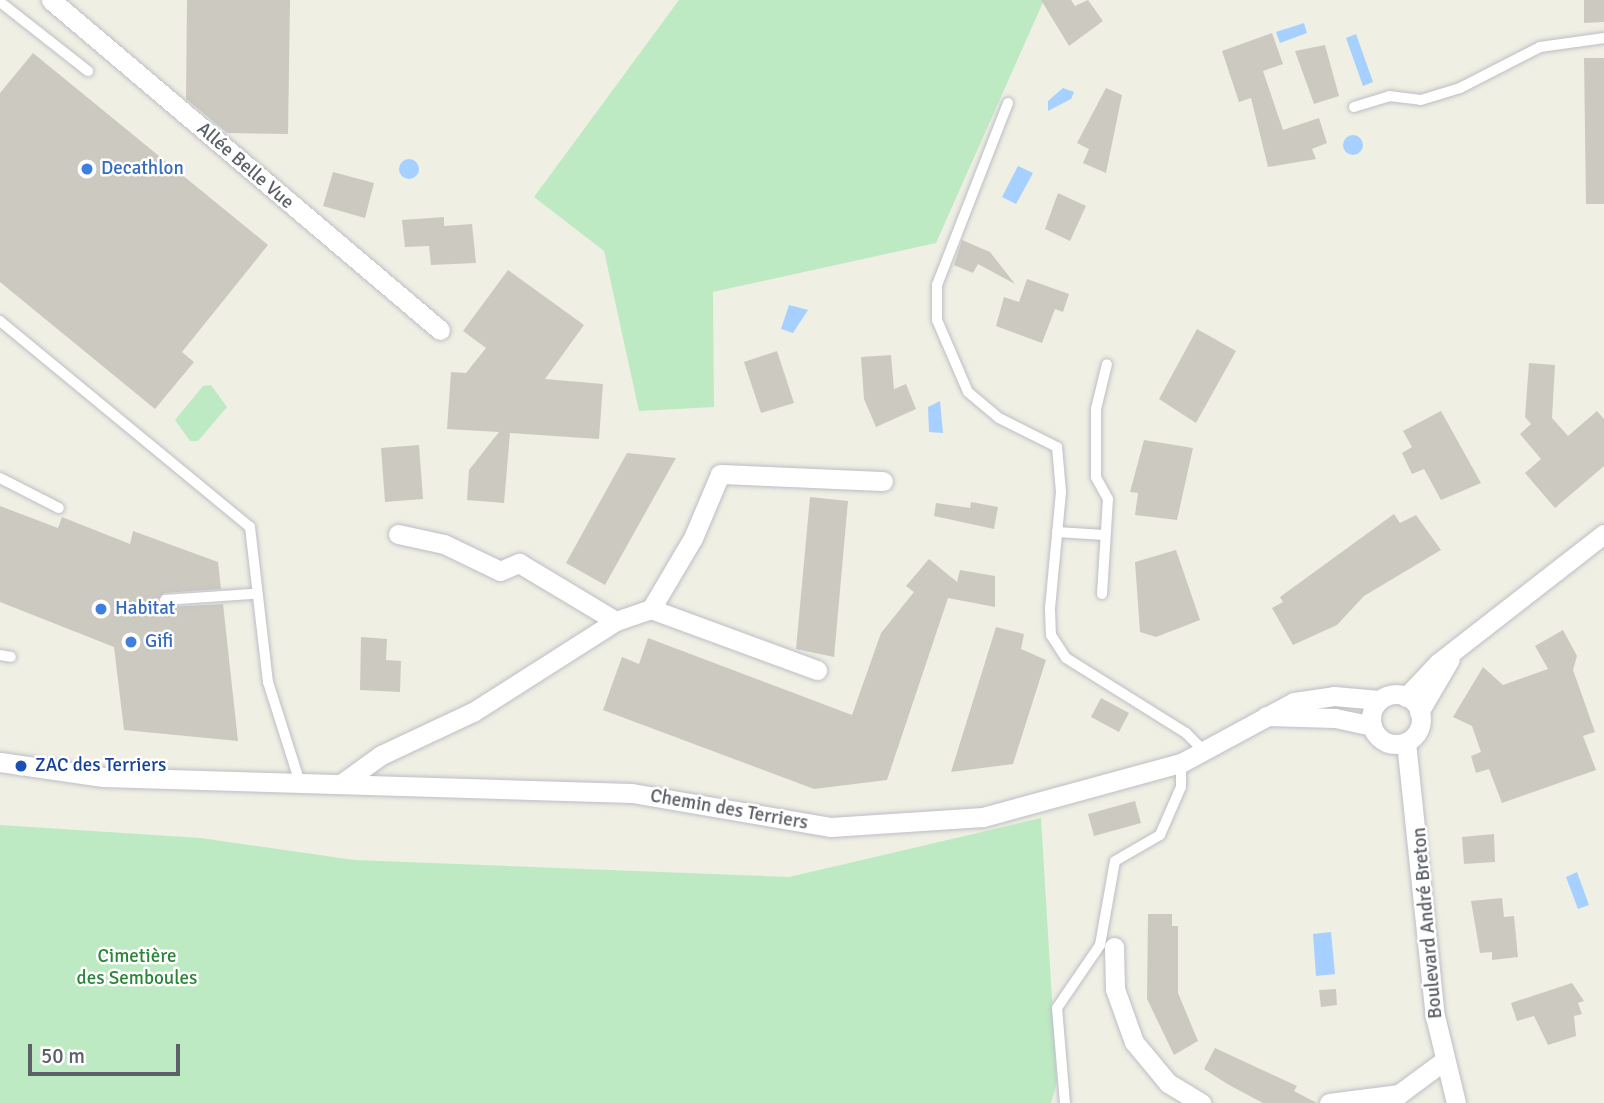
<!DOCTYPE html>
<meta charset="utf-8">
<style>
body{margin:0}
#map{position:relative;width:1604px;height:1103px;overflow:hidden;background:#f0efe4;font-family:Signika,sans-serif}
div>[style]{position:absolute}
.green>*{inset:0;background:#beeac3}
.water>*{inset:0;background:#a6d0ff}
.round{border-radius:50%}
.building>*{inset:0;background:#ccc9c1}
.roads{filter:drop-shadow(0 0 2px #bcbec5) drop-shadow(0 0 2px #bcbec5)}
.service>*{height:10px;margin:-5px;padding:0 5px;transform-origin:5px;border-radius:5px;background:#fff}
.minor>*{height:19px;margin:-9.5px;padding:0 9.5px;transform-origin:9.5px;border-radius:9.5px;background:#fff}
.minor>.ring{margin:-9.5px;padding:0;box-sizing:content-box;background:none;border:19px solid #fff;border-radius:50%}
.dots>*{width:19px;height:19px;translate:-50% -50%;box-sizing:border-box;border:4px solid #fff;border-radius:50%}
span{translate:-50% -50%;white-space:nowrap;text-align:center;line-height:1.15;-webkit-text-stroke:5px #fff;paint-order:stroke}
.street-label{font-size:19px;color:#5c6067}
.shop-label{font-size:19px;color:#366cbe}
.left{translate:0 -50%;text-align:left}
.transit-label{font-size:19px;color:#164399}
.park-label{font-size:19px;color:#2c8639}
.scale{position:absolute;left:28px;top:1044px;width:152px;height:32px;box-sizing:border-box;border:4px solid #5c6067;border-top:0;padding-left:9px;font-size:21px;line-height:24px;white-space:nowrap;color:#5c6067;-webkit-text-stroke:5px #fff;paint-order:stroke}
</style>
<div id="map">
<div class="green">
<div style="clip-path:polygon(679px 0,1044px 0,936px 243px,713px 292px,714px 407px,639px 411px,604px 251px,534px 197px)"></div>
<div style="clip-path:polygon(211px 385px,227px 407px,198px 441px,190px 441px,175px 420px,203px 386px)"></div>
<div style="clip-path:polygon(1041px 818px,1057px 1082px,1051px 1103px,0 1103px,0 825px,201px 838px,354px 860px,789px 877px)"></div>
</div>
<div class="water">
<div style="clip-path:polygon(1304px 23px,1307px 33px,1280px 43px,1276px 32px)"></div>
<div style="clip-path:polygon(1356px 34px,1373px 82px,1363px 86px,1346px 38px)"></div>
<div style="clip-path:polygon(1063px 88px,1074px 92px,1071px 99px,1048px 111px,1048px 101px)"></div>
<div class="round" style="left:1343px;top:135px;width:20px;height:20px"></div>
<div class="round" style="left:399px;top:159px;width:20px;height:20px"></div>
<div style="clip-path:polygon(1018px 166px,1033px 173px,1016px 204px,1002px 197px)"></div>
<div style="clip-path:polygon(789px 305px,808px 310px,793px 333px,781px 329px)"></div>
<div style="clip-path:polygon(940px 401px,943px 433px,929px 432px,928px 407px)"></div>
<div style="clip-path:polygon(1577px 872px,1589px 905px,1578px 909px,1566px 877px)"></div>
<div style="clip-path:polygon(1331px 932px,1335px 974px,1316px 976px,1313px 934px)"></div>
</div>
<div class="building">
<div style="clip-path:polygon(187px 0,290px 0,288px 134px,227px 133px,186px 99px)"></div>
<div style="clip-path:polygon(1041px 0,1071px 0,1075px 6px,1088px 0,1103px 21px,1069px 46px)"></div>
<div style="clip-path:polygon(1584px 0,1604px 0,1604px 22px,1584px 23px)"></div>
<div style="clip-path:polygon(1272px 33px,1283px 64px,1263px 71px,1283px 130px,1319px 118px,1327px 143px,1312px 149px,1316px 159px,1268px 167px,1251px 98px,1239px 102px,1222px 51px)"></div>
<div style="clip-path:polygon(1325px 45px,1339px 96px,1314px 104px,1295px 51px)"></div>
<div style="clip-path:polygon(33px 53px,268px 245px,182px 352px,194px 362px,155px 409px,0 282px,0 93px)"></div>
<div style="clip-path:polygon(1584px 58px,1604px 58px,1604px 204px,1586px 204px)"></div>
<div style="clip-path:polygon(1106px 88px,1122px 95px,1106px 173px,1083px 163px,1089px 149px,1077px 143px)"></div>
<div style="clip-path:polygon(333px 172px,374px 183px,365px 218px,323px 206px)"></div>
<div style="clip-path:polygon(1058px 193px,1086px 206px,1070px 241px,1045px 229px)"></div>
<div style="clip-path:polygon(444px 217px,444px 226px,472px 224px,476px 263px,431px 265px,429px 246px,405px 247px,402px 220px)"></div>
<div style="clip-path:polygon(962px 240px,990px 252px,1015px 284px,978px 264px,973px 273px,954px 265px)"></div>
<div style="clip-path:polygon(508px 270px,584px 325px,545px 379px,603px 384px,599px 439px,510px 433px,504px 503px,467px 500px,469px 470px,499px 432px,447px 429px,451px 372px,466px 373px,486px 348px,463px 331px)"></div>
<div style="clip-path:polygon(1027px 279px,1069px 294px,1063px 312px,1055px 309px,1042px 343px,996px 326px,1004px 297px,1019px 302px)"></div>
<div style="clip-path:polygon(1197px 329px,1236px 351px,1196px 423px,1159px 399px)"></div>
<div style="clip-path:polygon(777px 351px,794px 403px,761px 413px,744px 362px)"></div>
<div style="clip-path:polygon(891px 355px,894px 389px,906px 384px,916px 409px,876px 427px,864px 399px,861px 357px)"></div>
<div style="clip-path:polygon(1529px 363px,1555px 365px,1552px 418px,1568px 436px,1597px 411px,1604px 419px,1604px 466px,1555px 508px,1525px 473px,1541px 459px,1520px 434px,1531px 424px,1525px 417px)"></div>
<div style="clip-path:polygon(1441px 411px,1481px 483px,1441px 500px,1424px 469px,1412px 474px,1402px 453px,1412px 447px,1403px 431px)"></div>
<div style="clip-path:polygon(1144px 440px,1193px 448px,1177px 520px,1135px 515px,1138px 493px,1130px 492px)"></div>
<div style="clip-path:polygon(419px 445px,423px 499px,385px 502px,381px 448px)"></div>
<div style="clip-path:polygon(627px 453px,676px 458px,605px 585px,566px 563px)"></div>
<div style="clip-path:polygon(810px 497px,848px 501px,834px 657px,796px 649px)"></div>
<div style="clip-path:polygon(971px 502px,998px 507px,994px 529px,934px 516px,936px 503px,970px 508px)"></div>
<div style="clip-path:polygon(0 506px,58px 528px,62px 517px,130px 544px,133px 531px,218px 562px,221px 589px,164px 593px,158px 601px,165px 607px,223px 604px,238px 741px,124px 730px,114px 647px,0 602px)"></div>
<div style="clip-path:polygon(1394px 514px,1400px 523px,1416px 515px,1441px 550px,1364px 596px,1337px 625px,1293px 645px,1272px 608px,1283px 602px,1280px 597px)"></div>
<div style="clip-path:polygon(1176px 550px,1200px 620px,1156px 637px,1140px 632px,1135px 562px)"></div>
<div style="clip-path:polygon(929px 559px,957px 582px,960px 570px,995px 576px,995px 607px,948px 598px,887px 780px,814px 789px,603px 710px,622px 657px,639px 664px,648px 638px,852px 715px,881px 633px,914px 592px,906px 586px)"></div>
<div style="clip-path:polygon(996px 627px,1024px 634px,1021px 649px,1046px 660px,1013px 764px,951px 772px)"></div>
<div style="clip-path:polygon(1563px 630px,1577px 656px,1573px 670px,1595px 732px,1583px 736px,1596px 770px,1502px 803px,1489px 769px,1476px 773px,1471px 756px,1481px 752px,1472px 726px,1453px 717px,1483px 667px,1503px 685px,1548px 669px,1535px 646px)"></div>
<div style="clip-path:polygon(361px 637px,387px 639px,386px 660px,401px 661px,400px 692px,360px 690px)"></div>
<div style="clip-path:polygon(1101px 698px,1129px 713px,1119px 732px,1091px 717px)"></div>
<div style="clip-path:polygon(1135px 801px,1141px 823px,1094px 836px,1088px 814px)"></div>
<div style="clip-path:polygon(1494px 834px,1495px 862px,1464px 864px,1462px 837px)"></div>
<div style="clip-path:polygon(1502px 898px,1504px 917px,1514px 916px,1518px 957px,1492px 960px,1492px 952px,1480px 953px,1471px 901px)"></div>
<div style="clip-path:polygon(1148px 914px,1172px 914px,1172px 926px,1178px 926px,1178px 993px,1198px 1041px,1174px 1055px,1147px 999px)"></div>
<div style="clip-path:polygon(1572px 983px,1584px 1001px,1578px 1003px,1582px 1014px,1574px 1016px,1576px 1036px,1548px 1045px,1534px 1016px,1517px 1021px,1511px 1003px)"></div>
<div style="clip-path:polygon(1336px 989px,1337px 1005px,1321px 1007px,1319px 990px)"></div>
<div style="clip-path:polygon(1215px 1048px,1297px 1086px,1294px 1091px,1317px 1103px,1263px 1103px,1229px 1085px,1204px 1069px)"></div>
</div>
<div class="roads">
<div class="service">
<div style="left:0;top:2px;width:112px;rotate:38.1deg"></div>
<div style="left:1008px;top:103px;width:195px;rotate:111.3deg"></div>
<div style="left:937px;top:285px;width:35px;rotate:90deg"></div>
<div style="left:937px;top:320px;width:78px;rotate:66.7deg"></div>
<div style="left:968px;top:392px;width:40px;rotate:40deg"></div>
<div style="left:999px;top:418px;width:65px;rotate:26.6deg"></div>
<div style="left:1057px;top:447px;width:45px;rotate:84.9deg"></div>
<div style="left:1061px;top:492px;width:118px;rotate:95.4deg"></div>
<div style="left:1050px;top:609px;width:26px;rotate:88deg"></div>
<div style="left:1051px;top:635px;width:27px;rotate:57deg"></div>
<div style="left:1066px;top:658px;width:142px;rotate:32deg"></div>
<div style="left:1186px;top:733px;width:24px;rotate:45deg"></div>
<div style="left:1354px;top:107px;width:37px;rotate:-17deg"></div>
<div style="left:1389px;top:96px;width:32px;rotate:7deg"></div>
<div style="left:1421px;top:100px;width:41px;rotate:-17.1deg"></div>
<div style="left:1460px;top:88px;width:90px;rotate:-27.1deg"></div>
<div style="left:1540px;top:47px;width:65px;rotate:-8deg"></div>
<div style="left:0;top:321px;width:324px;rotate:39.5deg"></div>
<div style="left:250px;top:527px;width:156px;rotate:83.4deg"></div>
<div style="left:268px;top:682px;width:106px;rotate:72.4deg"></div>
<div style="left:0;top:478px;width:66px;rotate:27deg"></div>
<div style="left:1057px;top:532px;width:47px;rotate:3.7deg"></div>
<div style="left:1102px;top:594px;width:95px;rotate:-86.4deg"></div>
<div style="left:1108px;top:499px;width:25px;rotate:-119deg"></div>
<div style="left:1096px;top:477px;width:68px;rotate:-90deg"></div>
<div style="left:1096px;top:409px;width:46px;rotate:-76.3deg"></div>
<div style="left:165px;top:600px;width:89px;rotate:-3.9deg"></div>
<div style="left:0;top:655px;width:11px;rotate:10deg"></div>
<div style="left:1065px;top:1103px;width:95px;rotate:-94.8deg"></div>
<div style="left:1057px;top:1008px;width:76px;rotate:-55.7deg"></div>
<div style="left:1100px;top:945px;width:85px;rotate:-79.9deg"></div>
<div style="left:1115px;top:861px;width:52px;rotate:-30deg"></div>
<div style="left:1160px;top:835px;width:52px;rotate:-66.4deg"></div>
<div style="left:1181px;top:787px;width:24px;rotate:-90deg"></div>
</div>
<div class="minor">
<div style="left:51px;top:0;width:510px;rotate:40.31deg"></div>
<div style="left:398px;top:534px;width:47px;rotate:12.3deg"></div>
<div style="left:444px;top:544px;width:62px;rotate:25.7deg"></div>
<div style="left:500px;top:571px;width:21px;rotate:-23deg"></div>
<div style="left:519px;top:563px;width:113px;rotate:30.9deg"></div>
<div style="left:651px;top:609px;width:177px;rotate:20.2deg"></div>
<div class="ring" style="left:1371px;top:694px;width:31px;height:31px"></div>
<div style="left:1406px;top:697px;width:47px;rotate:-46.7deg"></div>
<div style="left:1438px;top:663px;width:210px;rotate:-37.9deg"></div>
<div style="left:1419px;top:712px;width:61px;rotate:-59.7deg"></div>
<div style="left:1266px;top:716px;width:69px;rotate:1.7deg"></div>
<div style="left:1335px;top:718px;width:38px;rotate:12deg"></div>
<div style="left:1406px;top:742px;width:276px;rotate:84deg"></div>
<div style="left:1435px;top:1016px;width:89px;rotate:76.4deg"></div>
<div style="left:0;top:762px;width:104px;rotate:8.3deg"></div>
<div style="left:103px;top:777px;width:529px;rotate:1.73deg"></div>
<div style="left:632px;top:793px;width:202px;rotate:9.7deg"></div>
<div style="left:831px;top:827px;width:152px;rotate:-3.8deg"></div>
<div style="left:983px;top:817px;width:205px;rotate:-15.3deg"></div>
<div style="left:1181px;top:763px;width:128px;rotate:-28.4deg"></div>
<div style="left:1294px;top:702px;width:40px;rotate:-8.5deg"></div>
<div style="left:1334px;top:696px;width:45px;rotate:5.1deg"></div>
<div style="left:341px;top:784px;width:49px;rotate:-35.9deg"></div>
<div style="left:381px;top:755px;width:102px;rotate:-25.1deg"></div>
<div style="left:473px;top:712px;width:169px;rotate:-32.5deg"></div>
<div style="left:616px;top:621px;width:37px;rotate:-19deg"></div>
<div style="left:651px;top:609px;width:82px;rotate:-59.4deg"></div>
<div style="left:693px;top:538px;width:69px;rotate:-67.1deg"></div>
<div style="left:720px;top:474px;width:163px;rotate:2.5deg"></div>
<div style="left:1114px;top:947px;width:42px;rotate:88.6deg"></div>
<div style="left:1115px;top:989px;width:56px;rotate:70.3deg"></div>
<div style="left:1134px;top:1042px;width:53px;rotate:50.3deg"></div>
<div style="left:1168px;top:1083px;width:39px;rotate:31deg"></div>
<div style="left:1329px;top:1103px;width:71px;rotate:-7.3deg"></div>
<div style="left:1399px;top:1094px;width:57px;rotate:-36.5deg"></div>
</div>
</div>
<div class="dots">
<div style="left:87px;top:169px;background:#3f7fe0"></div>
<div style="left:101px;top:609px;background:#3f7fe0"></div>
<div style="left:131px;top:642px;background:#3f7fe0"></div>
<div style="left:21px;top:766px;background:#1a4fb4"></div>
</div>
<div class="street-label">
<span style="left:245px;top:166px;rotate:41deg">Allée Belle Vue</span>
<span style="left:729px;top:810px;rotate:10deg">Chemin des Terriers</span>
<span style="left:1428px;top:923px;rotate:-95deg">Boulevard André Breton</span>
</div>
<div class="shop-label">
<span class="left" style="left:101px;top:169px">Decathlon</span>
<span class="left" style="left:115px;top:609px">Habitat</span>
<span class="left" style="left:145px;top:642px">Gifi</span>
</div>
<div class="transit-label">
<span class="left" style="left:35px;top:766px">ZAC des Terriers</span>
</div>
<div class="park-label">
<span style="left:137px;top:968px">Cimetière<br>des Semboules</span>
</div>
<div class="scale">50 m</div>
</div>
